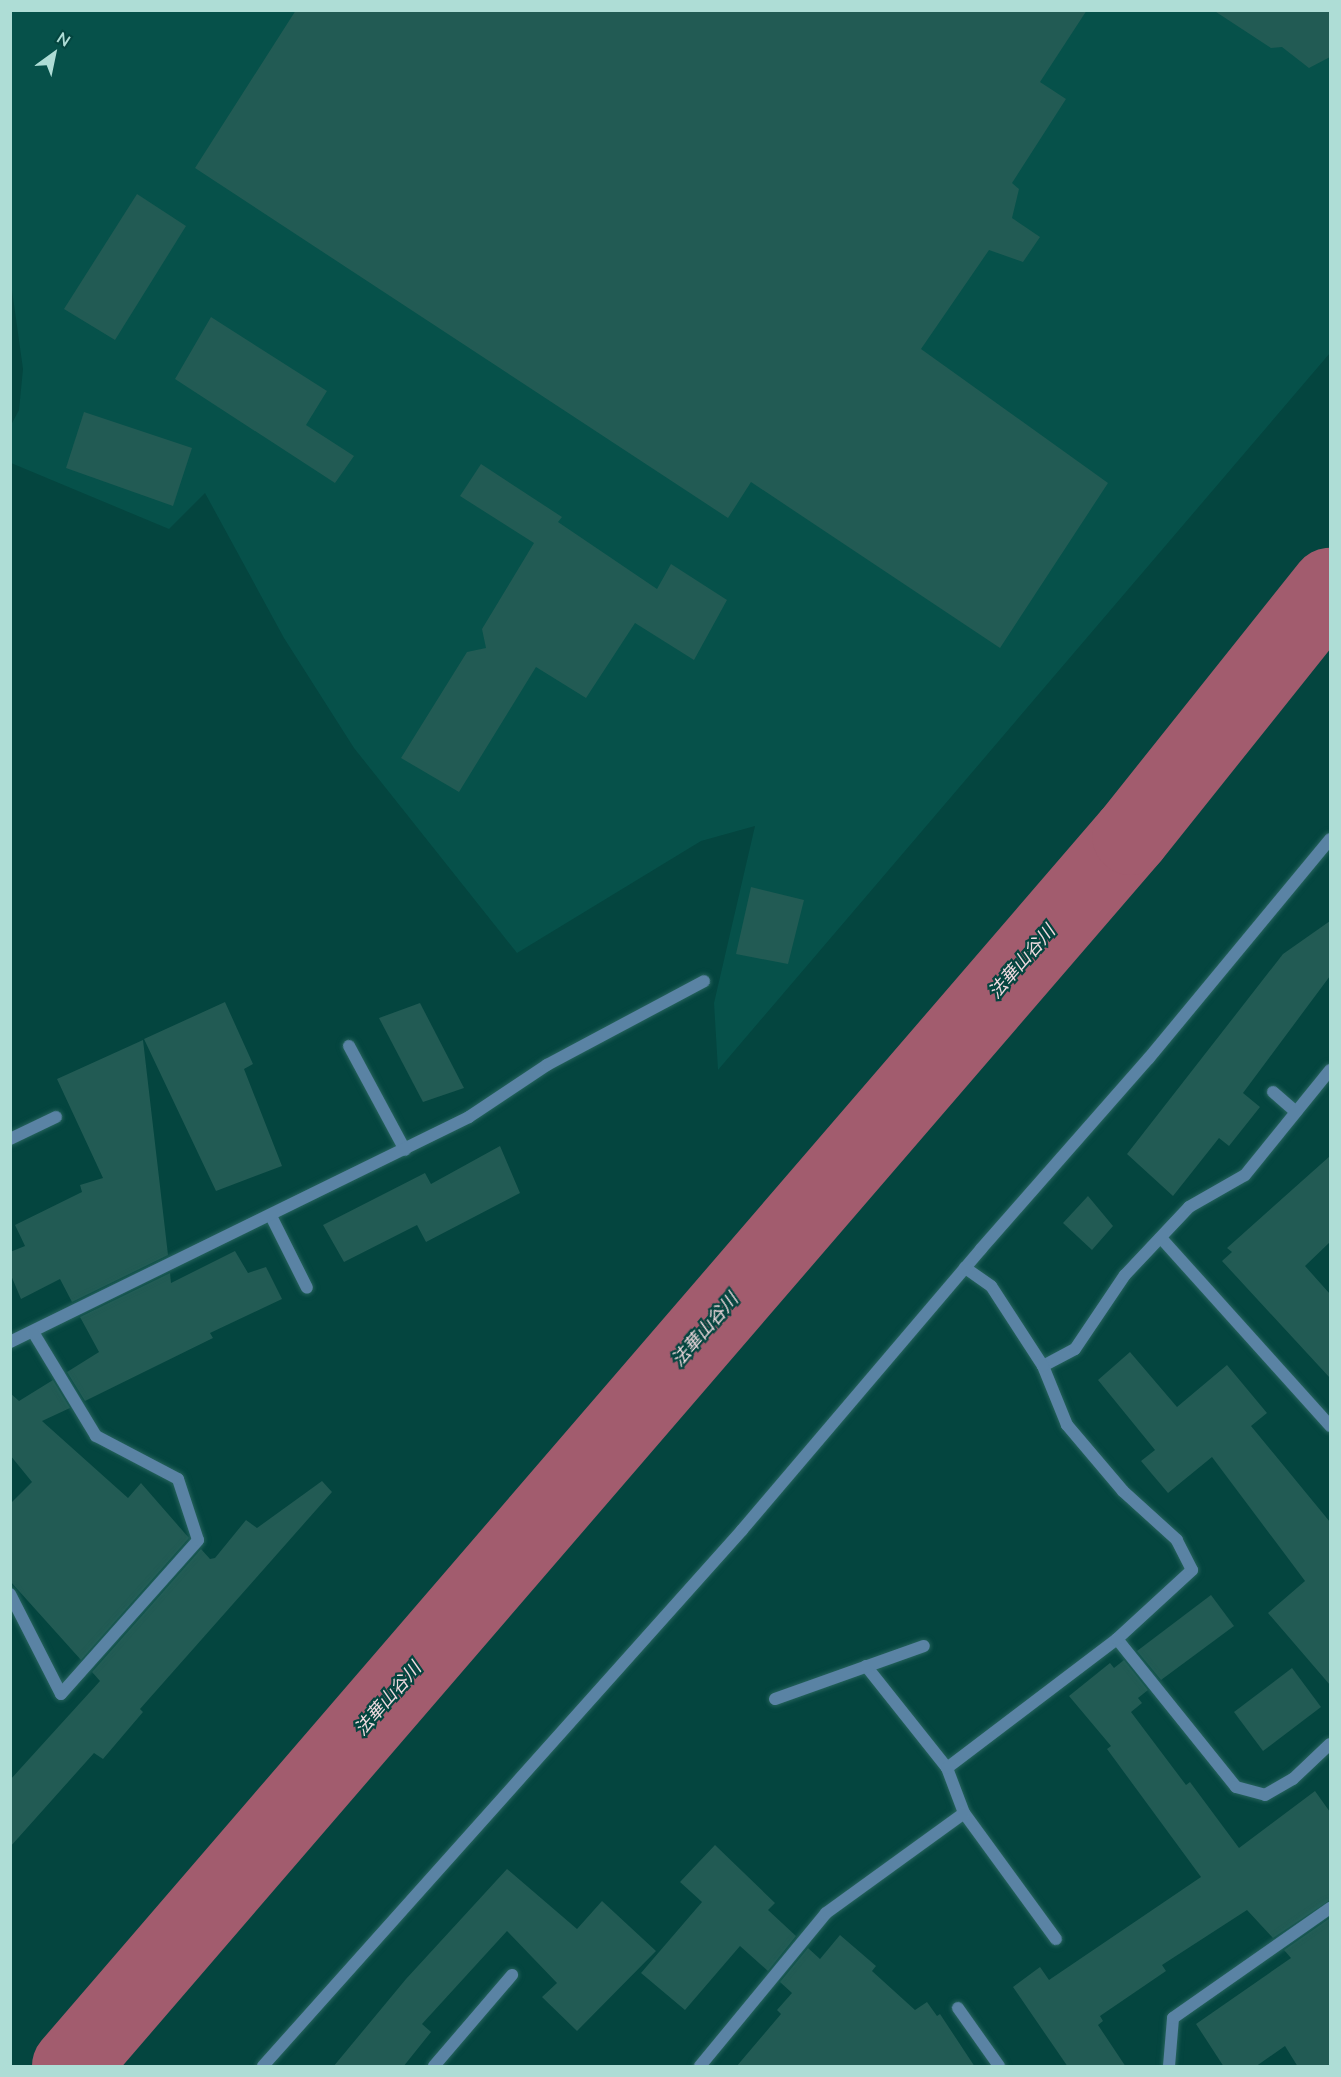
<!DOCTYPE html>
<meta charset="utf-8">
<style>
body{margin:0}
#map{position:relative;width:1341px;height:2077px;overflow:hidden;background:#04453f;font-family:Mulish,"Noto Sans JP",sans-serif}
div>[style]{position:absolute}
.built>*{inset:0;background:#06514a}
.river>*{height:78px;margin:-39px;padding:0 39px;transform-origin:39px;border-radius:39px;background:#a25c6e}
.building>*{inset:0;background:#225b54}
.roads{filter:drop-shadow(0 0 2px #26635d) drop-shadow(0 0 2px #26635d)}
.lane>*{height:12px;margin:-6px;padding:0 6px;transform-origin:6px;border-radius:6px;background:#5a83a4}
.street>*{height:12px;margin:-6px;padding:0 6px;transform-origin:6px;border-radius:6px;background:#5a83a4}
span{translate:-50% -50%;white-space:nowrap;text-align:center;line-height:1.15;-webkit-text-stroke:4.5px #04453f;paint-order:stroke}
.water-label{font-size:18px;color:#f1dbe0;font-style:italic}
.frame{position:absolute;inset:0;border:12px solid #aeddd6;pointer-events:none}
.north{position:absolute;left:24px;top:24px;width:60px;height:60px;-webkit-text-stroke:4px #04453f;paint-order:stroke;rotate:33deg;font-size:16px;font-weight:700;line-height:24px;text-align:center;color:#aeddd6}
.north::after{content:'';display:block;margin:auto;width:21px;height:27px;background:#aeddd6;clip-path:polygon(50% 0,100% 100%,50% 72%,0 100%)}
</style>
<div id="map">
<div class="built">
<div style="clip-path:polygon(10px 11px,1330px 11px,1330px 353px,718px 1070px,714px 1003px,755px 826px,701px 841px,517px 953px,354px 748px,284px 638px,205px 493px,169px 529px,11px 463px,11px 425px,19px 410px,23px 369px,10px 276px)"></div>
</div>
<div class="river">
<div style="left:71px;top:2066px;width:1624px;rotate:-49.25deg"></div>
<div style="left:1131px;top:836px;width:319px;rotate:-51.4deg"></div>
</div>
<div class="building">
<div style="clip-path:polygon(296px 10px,1087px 10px,1040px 82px,1066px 99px,1012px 183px,1019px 189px,1012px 218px,1040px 237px,1023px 262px,989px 250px,921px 349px,1108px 483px,1000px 648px,751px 482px,728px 518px,195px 168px)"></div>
<div style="clip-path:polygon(1213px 10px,1330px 10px,1330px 57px,1309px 68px,1282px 47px,1271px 48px)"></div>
<div style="clip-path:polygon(137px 194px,186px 226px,115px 340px,64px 309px)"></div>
<div style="clip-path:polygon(211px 317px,327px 391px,306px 425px,354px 456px,335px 483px,175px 379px)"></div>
<div style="clip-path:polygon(84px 412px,192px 448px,173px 506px,66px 468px)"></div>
<div style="clip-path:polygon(481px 464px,562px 517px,558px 522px,657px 589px,671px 564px,727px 600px,694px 660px,635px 623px,586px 698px,536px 667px,459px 792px,401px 758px,467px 652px,486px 648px,482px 629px,534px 543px,460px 496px)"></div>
<div style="clip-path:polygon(751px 887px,804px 900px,788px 964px,736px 954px)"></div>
<div style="clip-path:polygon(1330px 921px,1330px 976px,1243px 1093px,1260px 1107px,1229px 1146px,1219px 1138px,1173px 1196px,1127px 1154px,1283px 954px)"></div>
<div style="clip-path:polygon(225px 1002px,253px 1064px,244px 1069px,282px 1166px,216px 1191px,144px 1039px)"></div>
<div style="clip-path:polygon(420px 1003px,464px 1088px,423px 1102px,379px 1018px)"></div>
<div style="clip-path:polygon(143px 1040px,168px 1255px,72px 1302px,60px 1279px,21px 1299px,10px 1273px,10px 1252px,25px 1246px,15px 1225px,82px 1192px,80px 1185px,103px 1178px,57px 1079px)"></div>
<div style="clip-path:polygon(500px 1146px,520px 1193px,426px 1242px,417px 1225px,344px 1262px,323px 1225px,425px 1173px,431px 1184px)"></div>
<div style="clip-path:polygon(1330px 1156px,1330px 1242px,1305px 1266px,1330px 1294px,1330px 1378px,1222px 1261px,1232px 1252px,1227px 1248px)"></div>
<div style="clip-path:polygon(1088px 1196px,1113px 1226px,1092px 1250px,1063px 1223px)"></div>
<div style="clip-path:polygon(235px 1251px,248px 1273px,266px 1267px,282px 1299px,210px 1333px,213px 1338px,85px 1401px,67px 1372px,99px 1352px,80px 1317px,170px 1273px,171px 1283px)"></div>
<div style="clip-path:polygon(1130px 1352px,1177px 1407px,1227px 1365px,1267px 1413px,1251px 1426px,1330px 1522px,1330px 1685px,1268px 1613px,1305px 1581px,1212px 1457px,1168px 1493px,1141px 1461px,1155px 1450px,1098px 1380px)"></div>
<div style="clip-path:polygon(53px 1380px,70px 1408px,42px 1421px,128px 1498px,141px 1483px,189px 1538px,81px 1660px,10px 1581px,10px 1504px,32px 1482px,10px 1455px,10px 1393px,19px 1401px)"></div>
<div style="clip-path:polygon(322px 1481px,332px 1492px,140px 1709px,143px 1712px,103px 1759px,94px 1753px,10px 1847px,10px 1780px,100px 1681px,92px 1672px,201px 1549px,210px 1559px,215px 1558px,246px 1520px,257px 1528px)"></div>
<div style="clip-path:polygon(1211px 1595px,1234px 1626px,1161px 1680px,1137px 1651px)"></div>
<div style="clip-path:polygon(1124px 1660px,1148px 1690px,1138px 1698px,1142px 1703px,1131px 1712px,1186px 1785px,1190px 1782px,1239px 1848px,1315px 1791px,1330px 1812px,1330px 1900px,1273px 1938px,1247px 1910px,1162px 1965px,1166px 1971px,1100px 2016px,1103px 2021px,1098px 2025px,1126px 2067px,1068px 2067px,1013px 1987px,1040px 1967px,1049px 1980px,1201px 1877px,1107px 1749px,1111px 1746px,1069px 1696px,1110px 1663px,1114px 1668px)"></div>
<div style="clip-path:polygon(1292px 1668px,1321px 1707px,1263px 1751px,1234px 1712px)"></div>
<div style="clip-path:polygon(715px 1845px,775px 1903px,768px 1910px,796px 1936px,768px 1971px,740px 1946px,685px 2010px,641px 1973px,702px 1902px,680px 1882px)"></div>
<div style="clip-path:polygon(507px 1869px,577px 1929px,602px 1901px,656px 1951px,577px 2031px,542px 1997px,557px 1983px,507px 1931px,422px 2024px,431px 2032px,403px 2067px,333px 2067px,406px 1979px)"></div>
<div style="clip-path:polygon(1330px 1918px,1330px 2067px,1298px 2067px,1285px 2046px,1255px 2067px,1224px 2067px,1196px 2024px,1291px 1958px,1284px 1950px)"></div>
<div style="clip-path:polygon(840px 1935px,876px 1966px,872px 1971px,915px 2010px,927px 2002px,937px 2016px,940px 2014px,975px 2067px,736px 2067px,781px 2014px,777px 2010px,792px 1993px,780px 1982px,808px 1948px,820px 1959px)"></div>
</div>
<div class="roads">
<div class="lane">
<div style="left:349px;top:1046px;width:118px;rotate:61.7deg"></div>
<div style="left:10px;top:1139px;width:51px;rotate:-25.6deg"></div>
</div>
<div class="street">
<div style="left:1273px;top:1092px;width:30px;rotate:41deg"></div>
<div style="left:271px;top:1216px;width:80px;rotate:63.4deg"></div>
<div style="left:1161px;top:1238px;width:253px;rotate:48deg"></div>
<div style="left:10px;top:1342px;width:511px;rotate:-26.11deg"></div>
<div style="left:469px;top:1117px;width:94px;rotate:-33.7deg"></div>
<div style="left:547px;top:1065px;width:178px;rotate:-28.1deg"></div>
<div style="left:1043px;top:1366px;width:36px;rotate:-28deg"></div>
<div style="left:1075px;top:1349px;width:89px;rotate:-56deg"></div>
<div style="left:1125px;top:1275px;width:93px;rotate:-46.7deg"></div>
<div style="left:1189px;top:1207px;width:64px;rotate:-29.7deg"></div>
<div style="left:1245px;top:1175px;width:135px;rotate:-51deg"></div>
<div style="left:10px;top:1594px;width:112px;rotate:63deg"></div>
<div style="left:61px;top:1694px;width:206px;rotate:-48.3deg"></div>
<div style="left:198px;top:1540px;width:64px;rotate:-108.2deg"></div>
<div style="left:178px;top:1479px;width:93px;rotate:-152.3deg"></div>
<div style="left:96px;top:1436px;width:122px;rotate:-121.2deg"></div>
<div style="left:1117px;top:1639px;width:190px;rotate:51.2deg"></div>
<div style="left:1236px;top:1787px;width:30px;rotate:15deg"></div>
<div style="left:1265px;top:1795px;width:32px;rotate:-30deg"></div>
<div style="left:1293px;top:1779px;width:51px;rotate:-43.4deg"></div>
<div style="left:866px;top:1666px;width:130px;rotate:51.5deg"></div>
<div style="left:947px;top:1768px;width:48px;rotate:69.3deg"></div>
<div style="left:964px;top:1813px;width:156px;rotate:53.9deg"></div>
<div style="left:775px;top:1699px;width:158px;rotate:-19.6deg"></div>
<div style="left:947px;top:1768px;width:213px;rotate:-37.2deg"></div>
<div style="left:1117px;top:1639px;width:102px;rotate:-42.6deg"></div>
<div style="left:1192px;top:1570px;width:34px;rotate:-117deg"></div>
<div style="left:1177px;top:1540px;width:73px;rotate:-137.8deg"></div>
<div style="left:1123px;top:1491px;width:87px;rotate:-130.3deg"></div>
<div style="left:1067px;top:1425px;width:64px;rotate:-112.1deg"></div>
<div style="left:1043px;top:1366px;width:95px;rotate:-123deg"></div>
<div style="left:991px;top:1286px;width:32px;rotate:-145deg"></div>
<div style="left:958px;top:2008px;width:71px;rotate:54.7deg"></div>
<div style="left:263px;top:2066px;width:719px;rotate:-48.21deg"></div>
<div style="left:742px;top:1530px;width:369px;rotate:-49.6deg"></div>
<div style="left:981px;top:1249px;width:254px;rotate:-48.7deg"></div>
<div style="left:1149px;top:1058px;width:284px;rotate:-50.4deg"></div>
<div style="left:434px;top:2066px;width:120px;rotate:-49.4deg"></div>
<div style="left:700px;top:2066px;width:198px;rotate:-50.5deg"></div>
<div style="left:826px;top:1913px;width:170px;rotate:-35.9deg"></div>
<div style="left:1169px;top:2066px;width:48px;rotate:-85.2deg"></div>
<div style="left:1173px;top:2018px;width:192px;rotate:-35deg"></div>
</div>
</div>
<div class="water-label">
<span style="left:1022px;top:962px;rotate:-49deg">法華山谷川</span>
<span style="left:705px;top:1330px;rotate:-49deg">法華山谷川</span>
<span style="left:388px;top:1699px;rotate:-49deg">法華山谷川</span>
</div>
<div class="frame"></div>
<div class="north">N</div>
</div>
